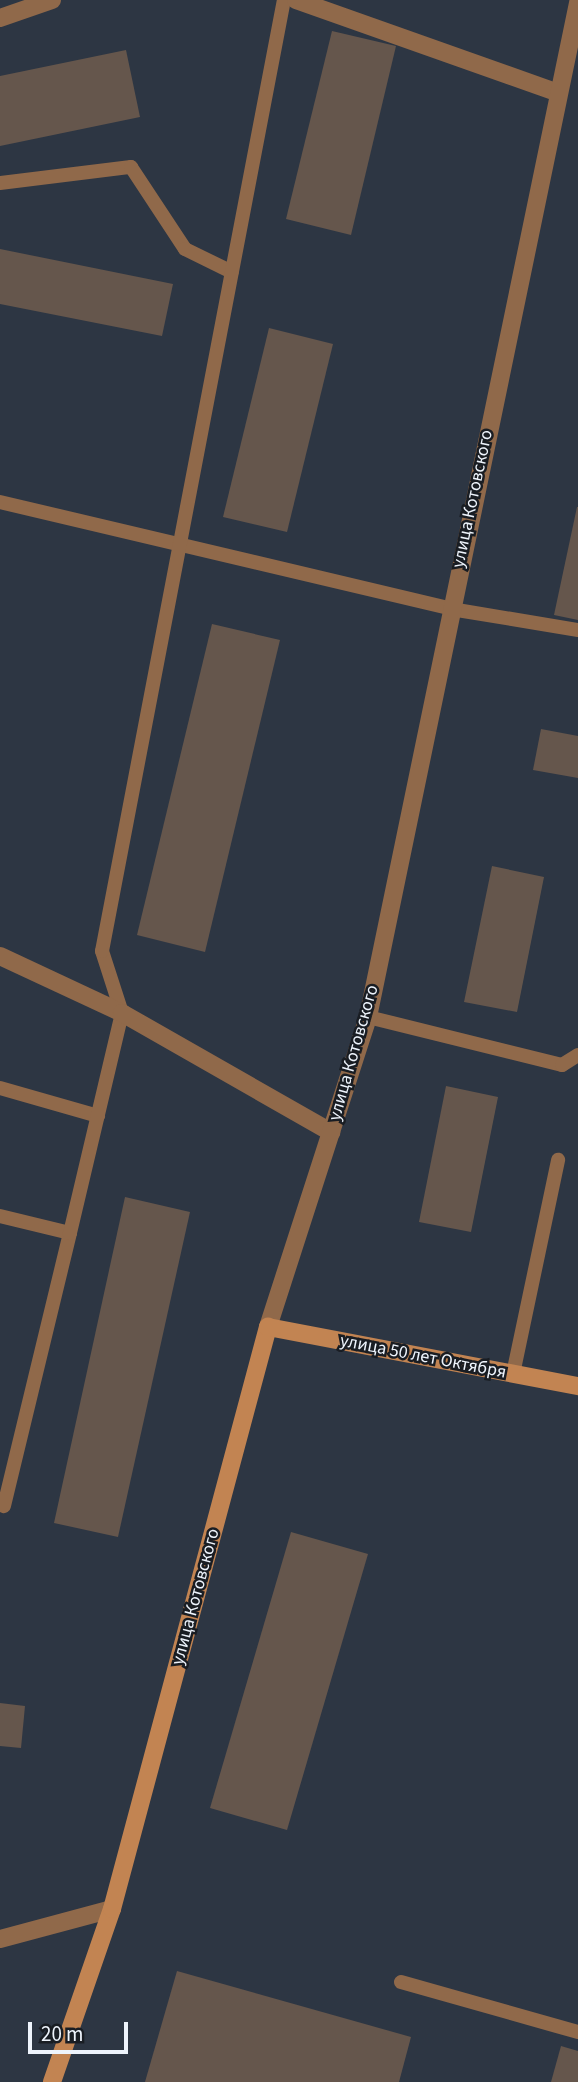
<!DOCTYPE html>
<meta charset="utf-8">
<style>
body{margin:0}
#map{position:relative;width:578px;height:2082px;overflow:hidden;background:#2d3643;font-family:"Source Sans 3",sans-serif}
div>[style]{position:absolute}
.building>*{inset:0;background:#65564c}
.lane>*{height:14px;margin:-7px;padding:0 7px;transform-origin:7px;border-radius:7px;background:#90694a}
.street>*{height:18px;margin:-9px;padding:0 9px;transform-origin:9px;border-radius:9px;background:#90694a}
.secondary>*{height:18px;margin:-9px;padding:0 9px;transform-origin:9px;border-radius:9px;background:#c28452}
span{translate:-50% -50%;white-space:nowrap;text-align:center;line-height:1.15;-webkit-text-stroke:5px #191d23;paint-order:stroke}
.street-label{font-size:18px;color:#eef4fc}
.scale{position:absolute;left:28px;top:2022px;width:100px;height:32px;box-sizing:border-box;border:4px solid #eef4fc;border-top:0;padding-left:9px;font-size:21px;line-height:24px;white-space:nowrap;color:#eef4fc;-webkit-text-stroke:5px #191d23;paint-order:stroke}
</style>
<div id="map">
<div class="building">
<div style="clip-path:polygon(332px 31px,396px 46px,351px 235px,286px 219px)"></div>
<div style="clip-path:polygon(126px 50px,140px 117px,0 146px,0 76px)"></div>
<div style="clip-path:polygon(0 249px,173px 284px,162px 336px,0 304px)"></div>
<div style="clip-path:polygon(269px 328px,333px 344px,287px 532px,223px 517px)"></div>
<div style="clip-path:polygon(577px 507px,578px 507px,578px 620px,554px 615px)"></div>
<div style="clip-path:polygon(212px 624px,280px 640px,205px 952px,137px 935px)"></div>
<div style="clip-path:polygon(541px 729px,578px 736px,578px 778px,533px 770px)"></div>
<div style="clip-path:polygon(492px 866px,544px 877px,517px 1012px,464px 1002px)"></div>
<div style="clip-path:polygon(446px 1086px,498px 1097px,471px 1232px,419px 1222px)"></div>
<div style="clip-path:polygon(125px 1197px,190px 1212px,118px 1537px,54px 1523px)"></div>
<div style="clip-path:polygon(291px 1532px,368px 1554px,287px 1830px,210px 1808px)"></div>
<div style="clip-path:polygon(0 1703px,25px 1706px,21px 1748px,0 1746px)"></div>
<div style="clip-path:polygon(177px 1971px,411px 2037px,399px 2082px,145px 2082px)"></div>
<div style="clip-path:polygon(561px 2046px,578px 2051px,578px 2082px,551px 2082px)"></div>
</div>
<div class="lane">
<div style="left:0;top:183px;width:132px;rotate:-7deg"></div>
<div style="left:131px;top:167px;width:98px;rotate:56.6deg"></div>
<div style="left:185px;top:249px;width:52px;rotate:26.1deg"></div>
<div style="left:0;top:502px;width:464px;rotate:13.3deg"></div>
<div style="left:451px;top:609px;width:129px;rotate:9.4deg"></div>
<div style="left:368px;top:1017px;width:200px;rotate:13.9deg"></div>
<div style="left:562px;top:1065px;width:19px;rotate:-32deg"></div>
<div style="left:0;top:1088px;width:102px;rotate:15.9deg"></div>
<div style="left:0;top:1216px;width:72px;rotate:13.7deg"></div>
<div style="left:70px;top:1233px;width:281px;rotate:103.6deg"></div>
<div style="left:70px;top:1233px;width:226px;rotate:-76.7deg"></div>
<div style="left:122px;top:1013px;width:65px;rotate:-107.9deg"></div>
<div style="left:102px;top:951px;width:968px;rotate:-79.17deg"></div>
<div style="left:513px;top:1374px;width:219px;rotate:-78.1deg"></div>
<div style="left:401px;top:1982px;width:184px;rotate:15.8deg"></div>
</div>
<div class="street">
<div style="left:296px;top:0;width:276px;rotate:19.5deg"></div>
<div style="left:0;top:18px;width:55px;rotate:-19.1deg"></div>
<div style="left:0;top:956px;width:135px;rotate:25deg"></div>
<div style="left:122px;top:1013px;width:241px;rotate:29.7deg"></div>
<div style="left:268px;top:1327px;width:326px;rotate:-72.1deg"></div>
<div style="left:368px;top:1017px;width:1036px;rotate:-78.3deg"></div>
<div style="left:0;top:1939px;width:116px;rotate:-15deg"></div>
</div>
<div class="secondary">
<div style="left:52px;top:2082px;width:183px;rotate:-70.9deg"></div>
<div style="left:112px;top:1909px;width:603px;rotate:-75deg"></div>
<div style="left:268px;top:1327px;width:316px;rotate:10.8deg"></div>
</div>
<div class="street-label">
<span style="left:473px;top:499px;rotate:-78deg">улица Котовского</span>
<span style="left:354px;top:1053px;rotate:-74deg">улица Котовского</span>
<span style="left:423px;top:1357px;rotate:11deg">улица 50 лет Октября</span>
<span style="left:196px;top:1597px;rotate:-75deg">улица Котовского</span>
</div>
<div class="scale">20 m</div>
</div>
